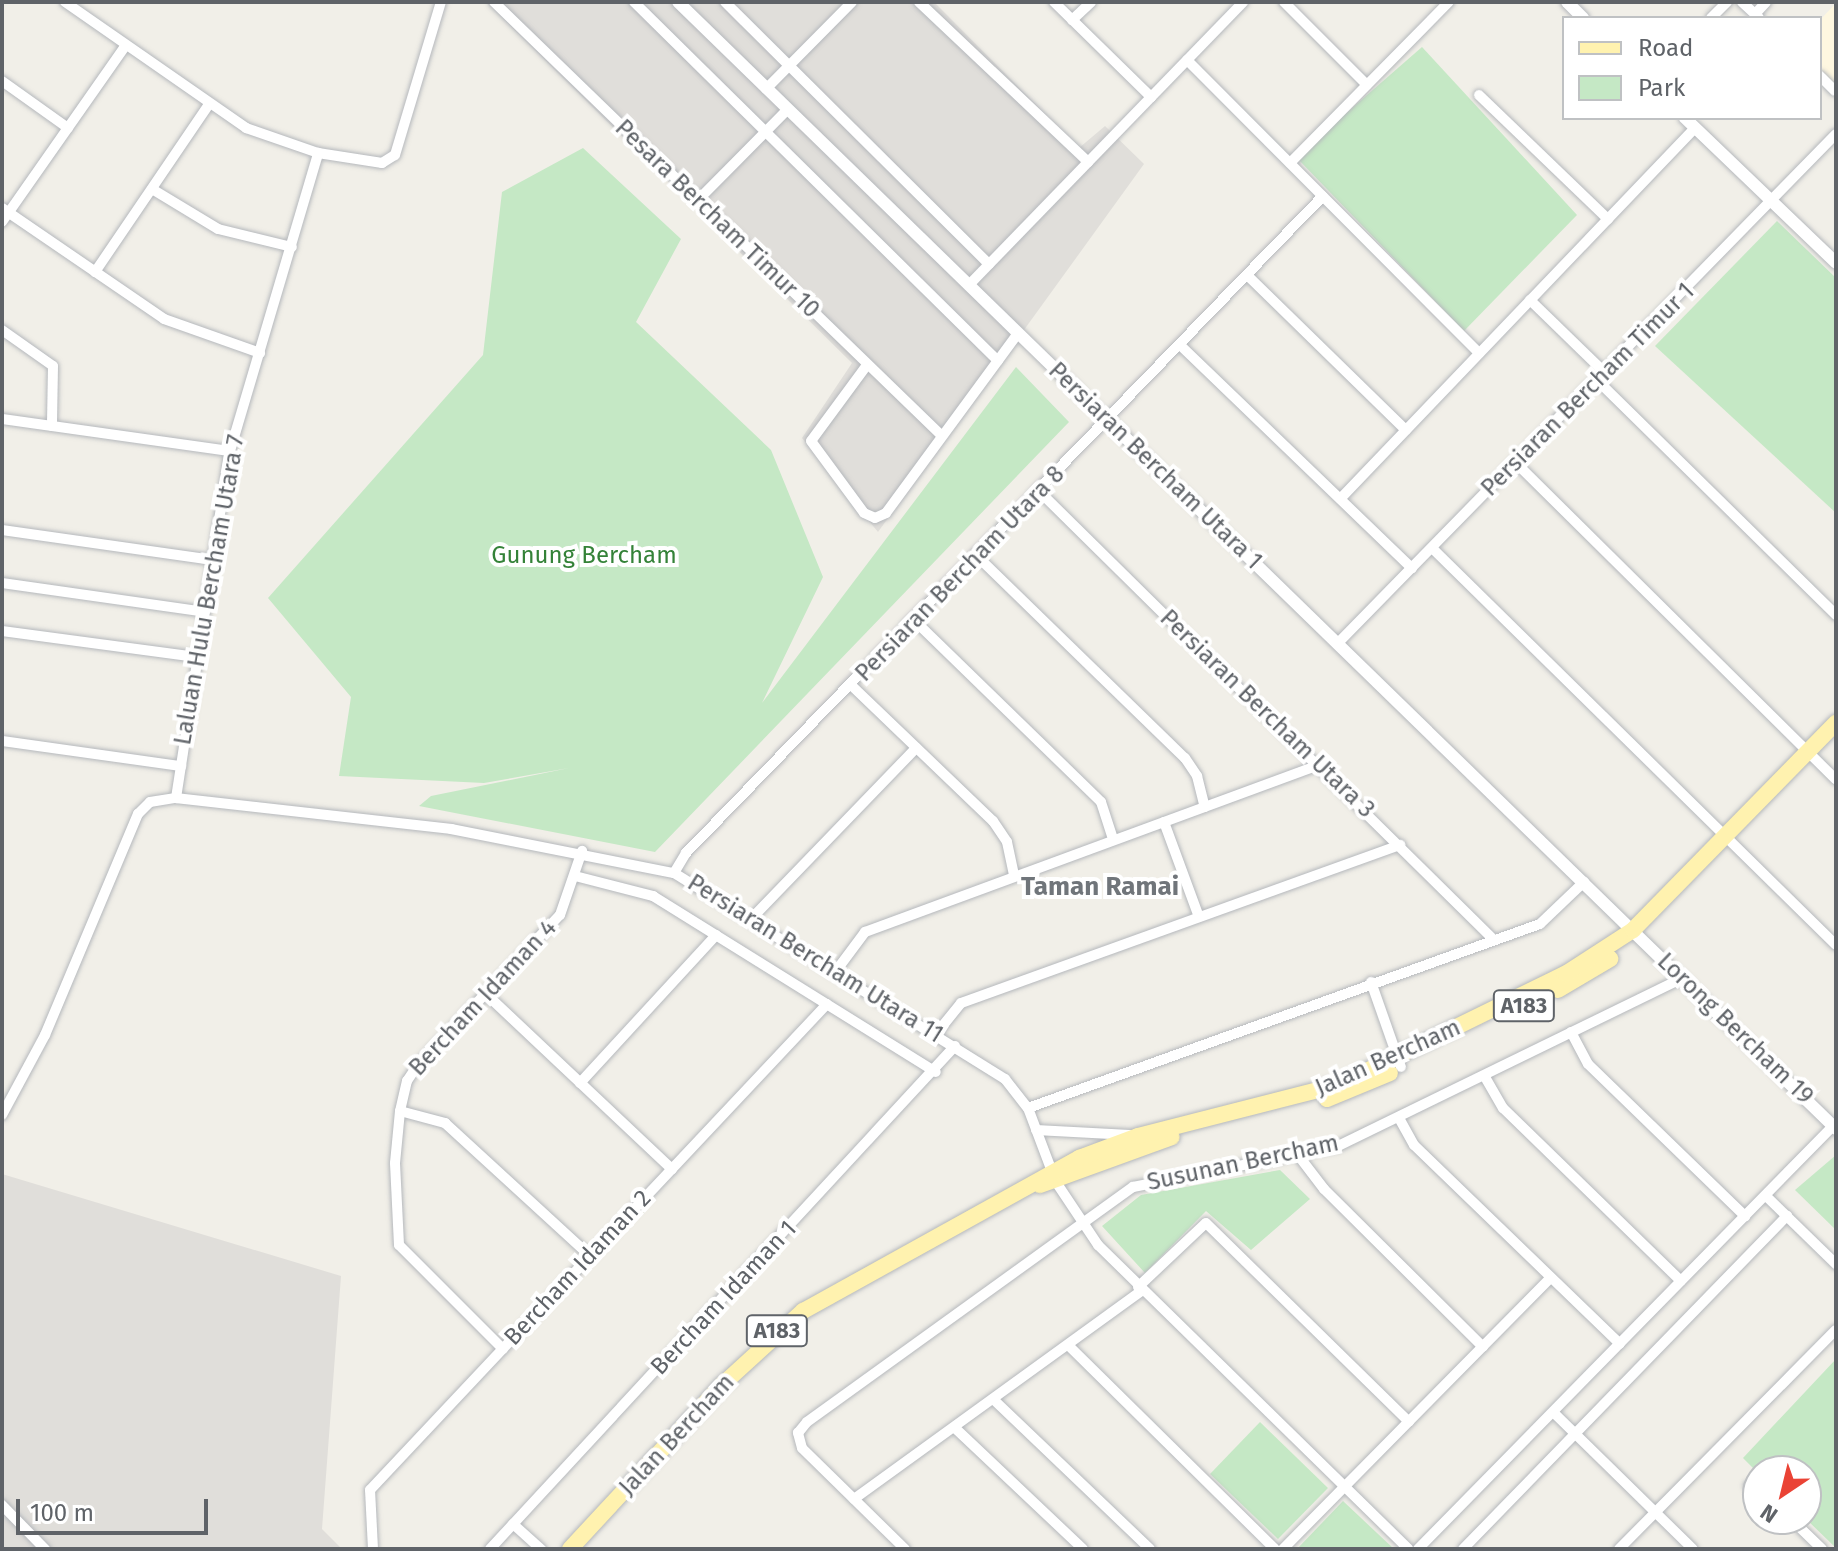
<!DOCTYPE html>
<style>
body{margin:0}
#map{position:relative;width:1838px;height:1551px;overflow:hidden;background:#f1efe8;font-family:"Fira Sans",sans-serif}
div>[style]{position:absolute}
.commercial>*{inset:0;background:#fef7e0}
.industrial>*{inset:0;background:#e0deda}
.green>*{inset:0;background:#c5e8c5}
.roads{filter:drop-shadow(0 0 2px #b5b8bc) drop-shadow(0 0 2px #b5b8bc)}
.minor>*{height:10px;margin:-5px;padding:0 5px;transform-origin:5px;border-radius:5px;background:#fff}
.tertiary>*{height:12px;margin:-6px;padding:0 6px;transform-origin:6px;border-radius:6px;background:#fff}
.primary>*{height:16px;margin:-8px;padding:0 8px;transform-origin:8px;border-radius:8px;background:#fff2af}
span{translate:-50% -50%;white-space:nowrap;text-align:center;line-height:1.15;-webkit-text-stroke:8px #fff;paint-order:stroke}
.shield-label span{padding:2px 6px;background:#fff;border:2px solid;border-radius:6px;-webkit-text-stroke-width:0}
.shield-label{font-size:22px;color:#5f6368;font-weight:700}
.street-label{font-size:24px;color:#5f6368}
.park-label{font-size:24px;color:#348238}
.neighbourhood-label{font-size:26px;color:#70757a;font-weight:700}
.frame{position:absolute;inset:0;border:4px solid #5f6368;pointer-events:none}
.legend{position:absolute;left:1562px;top:16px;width:260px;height:104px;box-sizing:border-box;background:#fff;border:2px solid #bfc1c3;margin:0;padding:10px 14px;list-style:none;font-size:24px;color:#5f6368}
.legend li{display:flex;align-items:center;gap:16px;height:40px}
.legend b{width:40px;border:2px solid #bfc1c3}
.north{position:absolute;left:1742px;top:1455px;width:80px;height:80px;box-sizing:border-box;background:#fff;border:2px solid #bfc1c3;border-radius:50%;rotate:215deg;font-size:22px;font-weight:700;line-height:32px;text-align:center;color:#5f6368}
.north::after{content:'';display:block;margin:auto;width:28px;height:36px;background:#ea4335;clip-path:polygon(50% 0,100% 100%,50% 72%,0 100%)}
.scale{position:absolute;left:16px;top:1499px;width:192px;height:36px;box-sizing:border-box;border:4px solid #5f6368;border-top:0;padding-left:10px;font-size:24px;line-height:28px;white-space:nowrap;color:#5f6368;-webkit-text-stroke:6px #fff;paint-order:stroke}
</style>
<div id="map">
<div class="commercial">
<div style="clip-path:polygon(1836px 3px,1836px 96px,1820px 80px,1820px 20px)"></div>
</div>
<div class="industrial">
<div style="clip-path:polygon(486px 2px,934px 2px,1079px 148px,1105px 126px,1144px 164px,878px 532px,802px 438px,852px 363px)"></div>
<div style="clip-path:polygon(2px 1174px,341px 1276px,322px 1529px,342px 1549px,2px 1549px)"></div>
</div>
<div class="green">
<div style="clip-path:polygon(1422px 47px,1577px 215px,1464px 331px,1296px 157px)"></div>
<div style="clip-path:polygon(583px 148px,681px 239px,636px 322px,771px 450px,823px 577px,762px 703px,1016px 367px,1069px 422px,655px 852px,419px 806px,431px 796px,569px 768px,484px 783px,339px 776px,351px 697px,268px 598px,483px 355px,502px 192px)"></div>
<div style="clip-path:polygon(1777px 221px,1836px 278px,1836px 513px,1655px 346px)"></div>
<div style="clip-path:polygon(1836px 1155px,1836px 1230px,1795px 1190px)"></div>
<div style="clip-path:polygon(1280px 1170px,1310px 1199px,1251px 1250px,1206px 1211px,1145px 1273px,1102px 1226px,1141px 1195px)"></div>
<div style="clip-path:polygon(1836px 1359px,1836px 1548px,1806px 1519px,1806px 1471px,1758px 1473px,1743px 1458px)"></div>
<div style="clip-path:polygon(1260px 1422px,1328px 1488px,1278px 1539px,1210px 1474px)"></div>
<div style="clip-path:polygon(1343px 1501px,1394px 1549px,1297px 1549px)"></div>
</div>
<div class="roads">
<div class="minor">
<div style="left:65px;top:2px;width:221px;rotate:34.8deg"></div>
<div style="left:246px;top:128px;width:76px;rotate:19.1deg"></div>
<div style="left:318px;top:153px;width:65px;rotate:8.9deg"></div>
<div style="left:382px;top:163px;width:15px;rotate:-32deg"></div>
<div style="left:395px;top:155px;width:160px;rotate:-73.3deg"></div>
<div style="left:494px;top:2px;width:622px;rotate:44.09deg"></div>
<div style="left:634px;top:2px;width:511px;rotate:44.6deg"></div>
<div style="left:725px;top:2px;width:372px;rotate:44.8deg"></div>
<div style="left:919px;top:2px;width:233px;rotate:43.4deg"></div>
<div style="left:1054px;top:2px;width:136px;rotate:44.4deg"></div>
<div style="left:1284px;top:2px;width:117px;rotate:45deg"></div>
<div style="left:1742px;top:2px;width:23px;rotate:43deg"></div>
<div style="left:1755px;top:14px;width:16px;rotate:-47deg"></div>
<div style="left:1711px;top:18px;width:23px;rotate:-45deg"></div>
<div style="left:1072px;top:20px;width:26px;rotate:-43deg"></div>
<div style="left:1187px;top:60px;width:414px;rotate:45.1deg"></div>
<div style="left:1820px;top:76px;width:21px;rotate:45deg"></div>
<div style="left:2px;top:81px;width:81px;rotate:35.5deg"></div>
<div style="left:766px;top:89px;width:122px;rotate:-45.3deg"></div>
<div style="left:1479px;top:95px;width:179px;rotate:43.9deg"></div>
<div style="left:1290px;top:163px;width:226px;rotate:-45.4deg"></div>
<div style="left:152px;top:189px;width:77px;rotate:31.2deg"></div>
<div style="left:218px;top:229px;width:76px;rotate:13.7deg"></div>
<div style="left:697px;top:201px;width:129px;rotate:-45.3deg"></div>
<div style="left:2px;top:208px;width:196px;rotate:34.4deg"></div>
<div style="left:164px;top:319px;width:102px;rotate:19.5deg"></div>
<div style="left:2px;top:222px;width:216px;rotate:-55deg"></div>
<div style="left:95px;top:272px;width:204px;rotate:-55.8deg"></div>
<div style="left:1247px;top:275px;width:222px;rotate:44.3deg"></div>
<div style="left:969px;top:285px;width:394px;rotate:-45.9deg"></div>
<div style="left:1530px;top:300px;width:105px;rotate:44.2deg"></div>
<div style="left:2px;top:330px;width:62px;rotate:35.2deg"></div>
<div style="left:53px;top:366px;width:60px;rotate:91deg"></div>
<div style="left:1180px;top:345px;width:322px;rotate:43.9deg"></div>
<div style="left:867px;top:365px;width:94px;rotate:126.4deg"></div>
<div style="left:811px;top:441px;width:89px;rotate:53.6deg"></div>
<div style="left:864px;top:513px;width:12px;rotate:24deg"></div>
<div style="left:875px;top:518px;width:12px;rotate:-24deg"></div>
<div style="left:886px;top:513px;width:223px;rotate:-53.7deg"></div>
<div style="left:1598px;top:381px;width:334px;rotate:44.5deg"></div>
<div style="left:2px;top:419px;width:230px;rotate:8deg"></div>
<div style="left:1516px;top:463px;width:450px;rotate:44.7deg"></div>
<div style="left:1040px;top:492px;width:635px;rotate:44.62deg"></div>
<div style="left:1341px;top:498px;width:512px;rotate:-46.27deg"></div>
<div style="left:2px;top:530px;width:213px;rotate:8.1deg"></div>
<div style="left:1432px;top:548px;width:566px;rotate:44.5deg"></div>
<div style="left:978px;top:557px;width:289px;rotate:44.2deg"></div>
<div style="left:1185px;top:758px;width:22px;rotate:56deg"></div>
<div style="left:1197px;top:776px;width:32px;rotate:76deg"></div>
<div style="left:2px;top:583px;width:205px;rotate:8.1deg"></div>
<div style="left:914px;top:620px;width:261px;rotate:44.2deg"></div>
<div style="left:1101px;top:802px;width:39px;rotate:72deg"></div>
<div style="left:2px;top:631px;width:198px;rotate:7.6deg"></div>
<div style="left:1338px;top:643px;width:712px;rotate:-45.63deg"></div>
<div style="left:851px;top:685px;width:197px;rotate:43.8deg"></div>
<div style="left:993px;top:821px;width:25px;rotate:56deg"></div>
<div style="left:1007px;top:842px;width:35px;rotate:78deg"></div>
<div style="left:2px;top:741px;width:181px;rotate:8deg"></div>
<div style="left:176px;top:798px;width:351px;rotate:-81.2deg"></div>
<div style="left:230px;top:451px;width:311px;rotate:-73.5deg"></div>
<div style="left:1164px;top:822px;width:101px;rotate:69.8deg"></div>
<div style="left:674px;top:873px;width:23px;rotate:-59deg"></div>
<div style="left:686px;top:853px;width:915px;rotate:-45.89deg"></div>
<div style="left:575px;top:876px;width:81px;rotate:14.4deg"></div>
<div style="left:653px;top:896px;width:333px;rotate:31.9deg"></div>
<div style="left:751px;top:919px;width:238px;rotate:-46deg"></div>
<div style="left:836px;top:971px;width:49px;rotate:-53.4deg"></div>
<div style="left:865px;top:932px;width:484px;rotate:-20.2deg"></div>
<div style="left:1371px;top:982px;width:90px;rotate:70.6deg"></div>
<div style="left:485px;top:993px;width:257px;rotate:43.3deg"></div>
<div style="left:1571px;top:1032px;width:36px;rotate:62deg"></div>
<div style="left:1588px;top:1064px;width:219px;rotate:44.1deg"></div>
<div style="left:936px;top:1034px;width:40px;rotate:-51deg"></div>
<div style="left:961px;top:1003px;width:467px;rotate:-19.8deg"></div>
<div style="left:1485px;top:1077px;width:36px;rotate:60deg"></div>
<div style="left:1503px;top:1108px;width:248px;rotate:44.2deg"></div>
<div style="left:580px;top:1083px;width:201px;rotate:-47.4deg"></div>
<div style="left:1028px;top:1108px;width:544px;rotate:-19.77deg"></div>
<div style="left:1540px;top:924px;width:61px;rotate:-43.7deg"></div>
<div style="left:400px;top:1111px;width:47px;rotate:14.9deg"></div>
<div style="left:445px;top:1123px;width:197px;rotate:42.5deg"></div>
<div style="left:2px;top:1115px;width:91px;rotate:-61.7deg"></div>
<div style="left:45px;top:1035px;width:240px;rotate:-67.2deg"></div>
<div style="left:138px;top:814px;width:17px;rotate:-45deg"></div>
<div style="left:150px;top:802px;width:26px;rotate:-9deg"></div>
<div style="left:176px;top:798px;width:277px;rotate:6.4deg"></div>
<div style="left:451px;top:829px;width:227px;rotate:11.2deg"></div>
<div style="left:674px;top:873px;width:390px;rotate:31.9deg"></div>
<div style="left:1005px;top:1079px;width:37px;rotate:52deg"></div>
<div style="left:1028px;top:1108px;width:79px;rotate:69.3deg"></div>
<div style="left:1056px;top:1182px;width:76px;rotate:56.3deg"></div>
<div style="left:1098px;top:1245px;width:434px;rotate:44.4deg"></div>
<div style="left:1399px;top:1118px;width:31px;rotate:61deg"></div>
<div style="left:1414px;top:1145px;width:286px;rotate:44deg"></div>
<div style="left:1036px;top:1130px;width:94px;rotate:3deg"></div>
<div style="left:1298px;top:1155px;width:43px;rotate:52.6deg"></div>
<div style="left:1324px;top:1189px;width:224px;rotate:44.8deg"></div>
<div style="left:1766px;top:1196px;width:98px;rotate:44.2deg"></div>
<div style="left:1138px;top:1287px;width:93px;rotate:-43.3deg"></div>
<div style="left:1206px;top:1223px;width:284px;rotate:44.4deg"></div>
<div style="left:1069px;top:1346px;width:289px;rotate:44.6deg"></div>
<div style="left:503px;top:1349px;width:147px;rotate:-135deg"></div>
<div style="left:399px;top:1245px;width:82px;rotate:-92.8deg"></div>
<div style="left:395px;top:1163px;width:52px;rotate:-84.5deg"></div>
<div style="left:400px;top:1111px;width:31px;rotate:-77deg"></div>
<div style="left:407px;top:1081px;width:18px;rotate:-56deg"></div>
<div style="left:417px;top:1066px;width:208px;rotate:-46.6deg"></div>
<div style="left:560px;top:915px;width:68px;rotate:-71deg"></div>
<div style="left:993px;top:1399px;width:217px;rotate:43.7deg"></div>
<div style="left:1554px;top:1413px;width:194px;rotate:44.4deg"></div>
<div style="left:955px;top:1428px;width:176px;rotate:43.4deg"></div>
<div style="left:1749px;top:1486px;width:9px;rotate:6deg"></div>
<div style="left:854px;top:1499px;width:354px;rotate:-35.9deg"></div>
<div style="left:2px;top:1505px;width:62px;rotate:45.7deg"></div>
<div style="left:1791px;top:1519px;width:43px;rotate:44.1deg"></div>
<div style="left:513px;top:1524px;width:38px;rotate:42deg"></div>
<div style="left:373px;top:1549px;width:59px;rotate:-92.9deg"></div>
<div style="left:370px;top:1490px;width:667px;rotate:-46.76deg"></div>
<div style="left:490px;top:1549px;width:685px;rotate:-47.25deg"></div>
<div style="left:905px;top:1549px;width:144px;rotate:-135.6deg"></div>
<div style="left:802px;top:1448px;width:16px;rotate:-105deg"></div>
<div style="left:798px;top:1433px;width:14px;rotate:-51deg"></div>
<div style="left:807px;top:1422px;width:402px;rotate:-35.8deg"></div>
<div style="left:1133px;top:1187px;width:209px;rotate:-11.3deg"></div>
<div style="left:1338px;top:1146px;width:383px;rotate:-26deg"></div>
<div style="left:1283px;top:1549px;width:379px;rotate:-45.4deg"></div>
<div style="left:1418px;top:1549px;width:593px;rotate:-45.55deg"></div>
<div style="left:1463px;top:1549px;width:465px;rotate:-45.8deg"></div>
<div style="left:1619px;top:1549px;width:308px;rotate:-45.3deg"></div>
</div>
<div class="tertiary">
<div style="left:678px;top:2px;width:1616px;rotate:44.22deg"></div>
<div style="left:1567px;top:2px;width:23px;rotate:45deg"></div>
<div style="left:1685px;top:118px;width:209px;rotate:43.8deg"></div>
</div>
<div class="primary">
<div style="left:1558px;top:990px;width:61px;rotate:-30.8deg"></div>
<div style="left:1327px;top:1099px;width:68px;rotate:-22.4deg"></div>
<div style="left:1040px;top:1185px;width:140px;rotate:-20deg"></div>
<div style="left:570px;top:1549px;width:224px;rotate:-47.2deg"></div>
<div style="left:722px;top:1385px;width:110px;rotate:-42.4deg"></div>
<div style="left:803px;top:1311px;width:316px;rotate:-29deg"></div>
<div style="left:1079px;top:1158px;width:63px;rotate:-20.4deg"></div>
<div style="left:1138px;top:1136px;width:206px;rotate:-14.3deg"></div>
<div style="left:1338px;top:1085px;width:253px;rotate:-26.1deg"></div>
<div style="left:1565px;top:974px;width:81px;rotate:-32.9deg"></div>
<div style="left:1633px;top:930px;width:290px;rotate:-45.6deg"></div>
</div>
</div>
<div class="shield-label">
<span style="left:1524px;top:1006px">A183</span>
<span style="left:777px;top:1331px">A183</span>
</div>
<div class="street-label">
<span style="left:717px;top:219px;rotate:44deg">Pesara Bercham Timur 10</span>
<span style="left:1588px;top:390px;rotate:-45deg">Persiaran Bercham Timur 1</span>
<span style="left:1155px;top:466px;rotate:44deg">Persiaran Bercham Utara 1</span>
<span style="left:960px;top:574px;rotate:-46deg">Persiaran Bercham Utara 8</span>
<span style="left:210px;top:590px;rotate:-80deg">Laluan Hulu Bercham Utara 7</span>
<span style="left:1267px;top:714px;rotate:44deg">Persiaran Bercham Utara 3</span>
<span style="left:815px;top:959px;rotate:32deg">Persiaran Bercham Utara 11</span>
<span style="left:483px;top:998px;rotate:-47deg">Bercham Idaman 4</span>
<span style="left:1735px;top:1029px;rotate:44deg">Lorong Bercham 19</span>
<span style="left:1388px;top:1058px;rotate:-24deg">Jalan Bercham</span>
<span style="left:1243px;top:1163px;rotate:-12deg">Susunan Bercham</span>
<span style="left:578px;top:1268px;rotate:-47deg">Bercham Idaman 2</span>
<span style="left:724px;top:1298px;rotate:-47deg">Bercham Idaman 1</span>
<span style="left:677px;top:1435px;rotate:-47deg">Jalan Bercham</span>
</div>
<div class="park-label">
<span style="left:584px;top:556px">Gunung Bercham</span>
</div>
<div class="neighbourhood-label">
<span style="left:1100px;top:887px">Taman Ramai</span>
</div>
<div class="frame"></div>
<ul class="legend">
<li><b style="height:10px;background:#fff2af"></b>Road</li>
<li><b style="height:22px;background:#c5e8c5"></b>Park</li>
</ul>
<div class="north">N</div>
<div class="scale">100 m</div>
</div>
